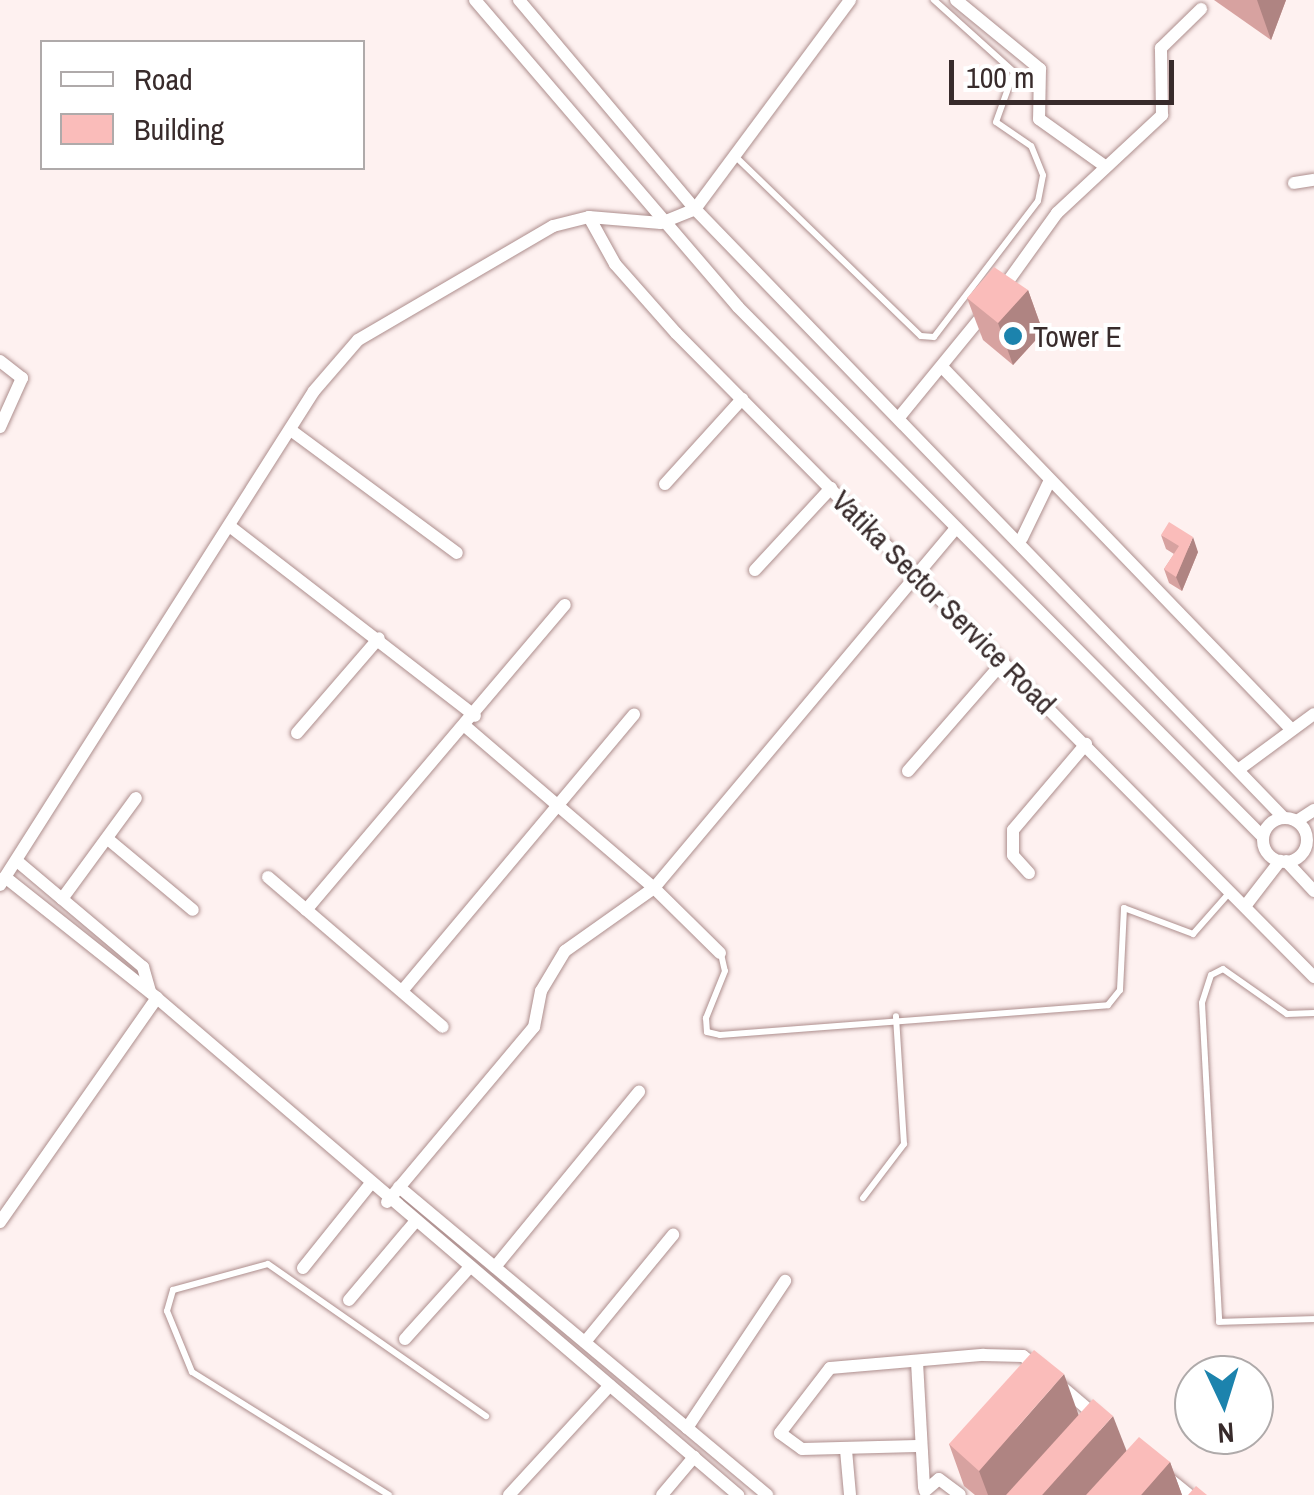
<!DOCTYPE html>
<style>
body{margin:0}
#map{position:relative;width:1314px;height:1495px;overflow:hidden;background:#fef1f0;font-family:"Archivo Narrow",sans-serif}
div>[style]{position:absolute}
.roads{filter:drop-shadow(0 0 2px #ad8e8d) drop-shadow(0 0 2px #ad8e8d)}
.lane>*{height:6px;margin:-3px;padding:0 3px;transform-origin:3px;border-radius:3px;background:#fff}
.street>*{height:12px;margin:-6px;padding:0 6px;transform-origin:6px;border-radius:6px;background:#fff}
.street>.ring{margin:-6px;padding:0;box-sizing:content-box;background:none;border:12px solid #fff;border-radius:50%}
.wall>*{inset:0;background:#d7a2a0}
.shaded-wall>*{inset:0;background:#af8482}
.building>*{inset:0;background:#fabcba}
.dots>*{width:28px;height:28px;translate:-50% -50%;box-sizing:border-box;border:5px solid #fff;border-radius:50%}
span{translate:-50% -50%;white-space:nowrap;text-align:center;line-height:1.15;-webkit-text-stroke:8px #fff;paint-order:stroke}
.poi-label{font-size:30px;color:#382b2b}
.left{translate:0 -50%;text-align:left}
.street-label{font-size:30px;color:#382b2b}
.legend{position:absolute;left:40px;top:40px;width:325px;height:130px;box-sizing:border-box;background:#fff;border:2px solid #afaaaa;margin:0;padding:12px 18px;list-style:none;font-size:30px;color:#382b2b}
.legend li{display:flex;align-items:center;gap:20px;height:50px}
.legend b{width:50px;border:2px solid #afaaaa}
.north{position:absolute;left:1174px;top:1355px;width:100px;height:100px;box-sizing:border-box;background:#fff;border:2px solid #afaaaa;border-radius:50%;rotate:176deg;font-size:28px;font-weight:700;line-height:40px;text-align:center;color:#382b2b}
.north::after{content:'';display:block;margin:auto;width:35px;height:45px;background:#1c83ad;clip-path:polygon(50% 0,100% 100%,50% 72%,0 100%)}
.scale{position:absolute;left:949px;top:60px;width:225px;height:45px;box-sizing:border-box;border:5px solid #382b2b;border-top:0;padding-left:12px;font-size:30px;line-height:35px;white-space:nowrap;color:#382b2b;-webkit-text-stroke:8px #fff;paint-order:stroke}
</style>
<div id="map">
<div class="roads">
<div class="lane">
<div style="left:736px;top:157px;width:257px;rotate:44.1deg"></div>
<div style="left:921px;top:336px;width:13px;rotate:4deg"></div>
<div style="left:934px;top:337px;width:171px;rotate:-52.6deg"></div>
<div style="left:1038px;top:201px;width:26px;rotate:-79deg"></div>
<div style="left:1043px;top:175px;width:31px;rotate:-112deg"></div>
<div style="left:1031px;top:146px;width:42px;rotate:-145.6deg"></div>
<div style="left:996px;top:122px;width:53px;rotate:-70.2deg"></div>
<div style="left:1014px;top:72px;width:108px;rotate:-138deg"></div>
<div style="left:721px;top:954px;width:17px;rotate:77deg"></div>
<div style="left:725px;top:971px;width:51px;rotate:112deg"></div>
<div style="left:706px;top:1018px;width:14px;rotate:86deg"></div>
<div style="left:707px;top:1032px;width:13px;rotate:13deg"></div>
<div style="left:720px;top:1035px;width:389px;rotate:-4.4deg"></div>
<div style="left:1108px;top:1005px;width:19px;rotate:-51deg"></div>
<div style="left:1120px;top:990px;width:82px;rotate:-87.2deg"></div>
<div style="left:1124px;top:908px;width:74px;rotate:20.6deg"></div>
<div style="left:1193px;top:934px;width:56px;rotate:-48.6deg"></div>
<div style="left:1314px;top:1013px;width:27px;rotate:178deg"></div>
<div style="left:1287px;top:1014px;width:78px;rotate:-144.9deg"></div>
<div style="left:1223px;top:969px;width:13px;rotate:153deg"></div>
<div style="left:1211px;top:975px;width:29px;rotate:108deg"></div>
<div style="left:1202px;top:1003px;width:319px;rotate:86.9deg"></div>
<div style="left:1219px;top:1322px;width:95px;rotate:-1.8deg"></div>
<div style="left:863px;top:1198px;width:68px;rotate:-52.8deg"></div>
<div style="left:904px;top:1144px;width:128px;rotate:-93.6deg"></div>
<div style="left:389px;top:1495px;width:232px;rotate:-148deg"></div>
<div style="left:192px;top:1372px;width:66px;rotate:-112.3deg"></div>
<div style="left:167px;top:1311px;width:22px;rotate:-74deg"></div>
<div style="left:173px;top:1290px;width:98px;rotate:-15.3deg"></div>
<div style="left:268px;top:1264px;width:266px;rotate:34.9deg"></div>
</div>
<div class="street">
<div style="left:475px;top:0;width:404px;rotate:49.4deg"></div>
<div style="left:738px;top:307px;width:746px;rotate:45.27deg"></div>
<div style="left:519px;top:0;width:273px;rotate:49.9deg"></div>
<div style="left:695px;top:209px;width:847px;rotate:45.96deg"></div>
<div style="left:956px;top:0;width:109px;rotate:39.4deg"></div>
<div style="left:1040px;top:69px;width:50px;rotate:91.1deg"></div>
<div style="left:1039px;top:119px;width:82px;rotate:35.6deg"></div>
<div style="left:1294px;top:183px;width:20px;rotate:-9deg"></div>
<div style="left:695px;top:209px;width:260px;rotate:-53.4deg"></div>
<div style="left:589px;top:217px;width:54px;rotate:61deg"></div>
<div style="left:615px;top:264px;width:92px;rotate:48.5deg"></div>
<div style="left:676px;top:333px;width:907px;rotate:45.27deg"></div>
<div style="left:1001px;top:291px;width:96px;rotate:-54.3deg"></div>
<div style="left:1057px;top:213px;width:144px;rotate:-43deg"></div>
<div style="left:1162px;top:115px;width:67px;rotate:-90.9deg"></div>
<div style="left:1161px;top:48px;width:56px;rotate:-44.3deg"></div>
<div style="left:0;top:361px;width:28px;rotate:38deg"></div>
<div style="left:22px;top:378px;width:54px;rotate:114.2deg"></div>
<div style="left:944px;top:369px;width:500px;rotate:46.05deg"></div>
<div style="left:901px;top:415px;width:134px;rotate:-50.7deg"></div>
<div style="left:292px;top:431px;width:205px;rotate:36.5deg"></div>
<div style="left:665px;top:484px;width:115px;rotate:-47.8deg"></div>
<div style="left:232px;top:528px;width:307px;rotate:37.7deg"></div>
<div style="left:1022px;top:538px;width:64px;rotate:-64.2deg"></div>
<div style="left:755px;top:570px;width:112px;rotate:-47.2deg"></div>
<div style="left:297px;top:733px;width:125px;rotate:-49.2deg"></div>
<div style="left:1238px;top:770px;width:94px;rotate:-36.4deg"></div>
<div style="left:908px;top:771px;width:145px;rotate:-48.9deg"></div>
<div class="ring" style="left:1263px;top:818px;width:32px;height:32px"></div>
<div style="left:1297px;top:821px;width:20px;rotate:-33deg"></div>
<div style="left:109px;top:840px;width:109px;rotate:39.8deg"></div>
<div style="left:17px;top:861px;width:165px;rotate:40.1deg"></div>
<div style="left:143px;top:967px;width:26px;rotate:74deg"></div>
<div style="left:1286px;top:861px;width:41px;rotate:47deg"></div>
<div style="left:1029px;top:873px;width:24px;rotate:-132deg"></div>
<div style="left:1013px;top:855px;width:25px;rotate:-90deg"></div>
<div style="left:1013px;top:830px;width:113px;rotate:-49.7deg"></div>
<div style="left:5px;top:877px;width:194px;rotate:38.5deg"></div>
<div style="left:268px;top:877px;width:230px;rotate:40.6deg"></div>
<div style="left:0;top:885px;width:585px;rotate:-57.56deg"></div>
<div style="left:314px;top:391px;width:67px;rotate:-49.2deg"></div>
<div style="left:358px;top:340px;width:226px;rotate:-30.3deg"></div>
<div style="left:553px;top:226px;width:37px;rotate:-14deg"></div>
<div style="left:589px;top:217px;width:72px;rotate:4.8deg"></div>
<div style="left:661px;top:223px;width:37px;rotate:-22deg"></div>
<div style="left:62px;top:899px;width:125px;rotate:-53.8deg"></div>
<div style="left:1246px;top:905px;width:56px;rotate:-52.3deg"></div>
<div style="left:306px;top:910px;width:400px;rotate:-49.7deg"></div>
<div style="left:720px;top:953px;width:93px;rotate:-135.4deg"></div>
<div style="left:654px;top:888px;width:468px;rotate:-50deg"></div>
<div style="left:402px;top:991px;width:361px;rotate:-50deg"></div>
<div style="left:399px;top:1187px;width:480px;rotate:39.9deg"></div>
<div style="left:387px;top:1202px;width:229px;rotate:-50deg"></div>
<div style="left:534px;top:1027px;width:37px;rotate:-79deg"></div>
<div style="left:541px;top:991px;width:47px;rotate:-59deg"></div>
<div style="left:565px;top:951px;width:109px;rotate:-35.3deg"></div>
<div style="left:654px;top:888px;width:248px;rotate:-139.4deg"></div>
<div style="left:0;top:1222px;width:274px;rotate:-55deg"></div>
<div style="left:157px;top:998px;width:765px;rotate:40.54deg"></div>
<div style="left:495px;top:1267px;width:227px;rotate:-50.6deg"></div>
<div style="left:303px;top:1268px;width:109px;rotate:-51.3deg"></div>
<div style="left:349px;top:1300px;width:101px;rotate:-49.8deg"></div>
<div style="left:405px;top:1339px;width:94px;rotate:-48deg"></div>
<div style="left:585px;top:1342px;width:139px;rotate:-50.6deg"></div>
<div style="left:917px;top:1362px;width:126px;rotate:86.8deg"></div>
<div style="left:1062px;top:1387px;width:45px;rotate:40.5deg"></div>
<div style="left:687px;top:1428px;width:177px;rotate:-56.3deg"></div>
<div style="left:917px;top:1446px;width:115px;rotate:178.5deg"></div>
<div style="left:802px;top:1449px;width:27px;rotate:-144deg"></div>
<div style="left:780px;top:1433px;width:82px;rotate:-52.4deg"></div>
<div style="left:830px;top:1368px;width:154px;rotate:-4.9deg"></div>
<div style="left:983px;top:1355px;width:40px;rotate:1.4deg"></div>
<div style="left:1023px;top:1356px;width:20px;rotate:37deg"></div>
<div style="left:846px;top:1450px;width:45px;rotate:84.9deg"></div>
<div style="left:1168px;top:1478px;width:27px;rotate:39deg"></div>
<div style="left:925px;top:1491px;width:18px;rotate:-41deg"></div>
<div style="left:939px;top:1479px;width:26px;rotate:37deg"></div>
<div style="left:509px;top:1495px;width:149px;rotate:-47.4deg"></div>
<div style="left:662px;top:1495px;width:50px;rotate:-49.9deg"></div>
</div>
</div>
<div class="wall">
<div style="clip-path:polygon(1214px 0,1286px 0,1271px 40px)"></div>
<div style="clip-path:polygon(1028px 290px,1043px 332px,1013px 365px,983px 340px,967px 298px)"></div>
<div style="clip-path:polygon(1161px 535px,1198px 552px,1182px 591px,1169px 583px,1164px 569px,1174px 554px,1166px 549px)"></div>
<div style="clip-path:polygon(1079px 1415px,1126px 1451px,1170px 1462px,1182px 1495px,975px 1495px,964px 1486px,949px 1444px)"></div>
</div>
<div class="shaded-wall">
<div style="clip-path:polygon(1257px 0,1286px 0,1271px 40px)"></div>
<div style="clip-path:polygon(1028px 290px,1043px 332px,1013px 365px,998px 323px)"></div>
<div style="clip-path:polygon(1193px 537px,1198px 552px,1182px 591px,1176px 577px)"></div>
<div style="clip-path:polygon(1064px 1374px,1079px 1416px,1010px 1495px,988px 1495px,979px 1471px)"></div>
<div style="clip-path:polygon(1113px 1416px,1129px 1457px,1095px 1495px,1042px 1495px)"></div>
<div style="clip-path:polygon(1170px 1462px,1182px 1495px,1141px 1495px)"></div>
</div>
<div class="building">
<div style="clip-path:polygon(994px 267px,1028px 290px,998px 323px,967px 298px)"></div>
<div style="clip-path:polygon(1169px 522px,1193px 537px,1176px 577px,1164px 569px,1179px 546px,1161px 535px)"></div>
<div style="clip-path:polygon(1034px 1350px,1064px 1374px,979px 1471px,949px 1444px)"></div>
<div style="clip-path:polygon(1093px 1399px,1113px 1416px,1042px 1495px,1006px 1495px)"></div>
<div style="clip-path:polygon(1139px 1437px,1170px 1462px,1141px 1495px,1086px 1495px)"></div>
<div style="clip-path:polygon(1196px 1486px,1207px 1495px,1188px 1495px)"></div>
</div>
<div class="dots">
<div style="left:1013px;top:336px;background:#1c83ad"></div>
</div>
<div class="poi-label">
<span class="left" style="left:1033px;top:336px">Tower E</span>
</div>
<div class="street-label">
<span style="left:944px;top:602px;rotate:45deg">Vatika Sector Service Road</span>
</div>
<ul class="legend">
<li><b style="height:12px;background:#fff"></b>Road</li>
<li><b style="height:28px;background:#fabcba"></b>Building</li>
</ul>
<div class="north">N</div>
<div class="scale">100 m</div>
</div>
